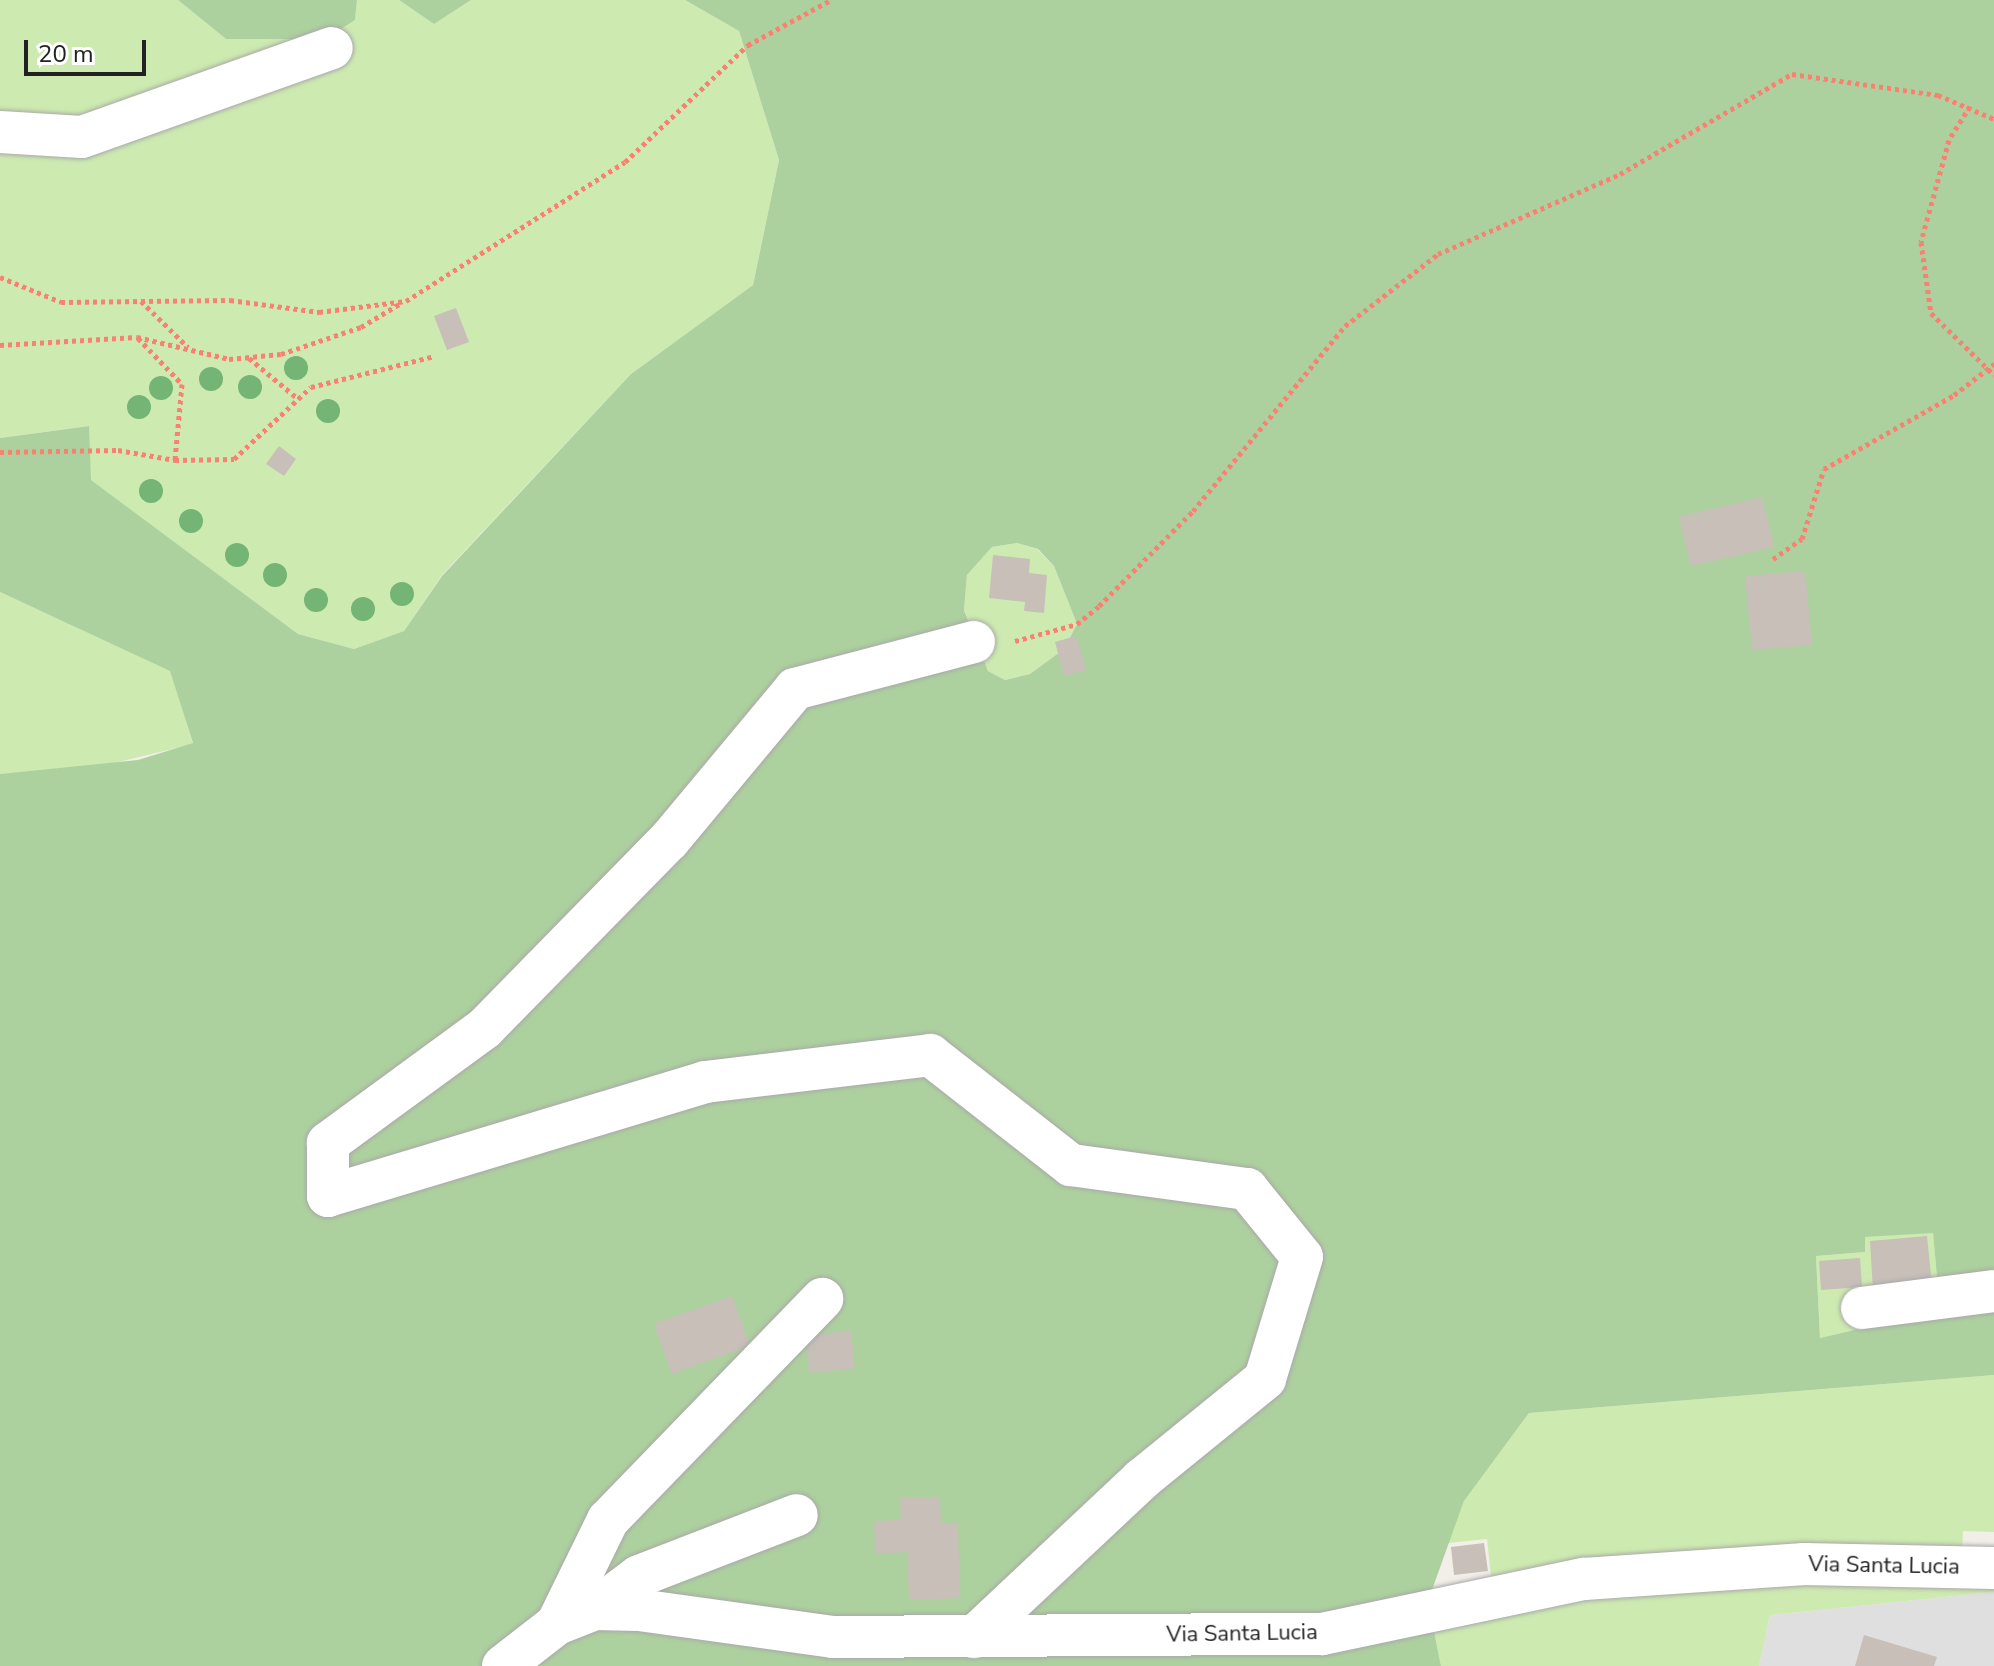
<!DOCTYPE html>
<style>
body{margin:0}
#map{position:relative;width:1994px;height:1666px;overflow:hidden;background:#f2efe9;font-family:"Nunito Sans",sans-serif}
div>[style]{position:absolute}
.residential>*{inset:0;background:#e0dfdf}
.grass>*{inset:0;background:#cdebb0}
.forest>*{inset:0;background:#add19e}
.building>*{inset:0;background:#c7bfb8}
.path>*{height:5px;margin-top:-2.5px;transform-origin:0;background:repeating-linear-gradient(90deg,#fa8072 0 4px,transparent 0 8px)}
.roads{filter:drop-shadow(0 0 2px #a9a9a9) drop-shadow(0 0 2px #a9a9a9)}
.minor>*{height:42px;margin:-21px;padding:0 21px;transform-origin:21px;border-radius:21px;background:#fff}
.trees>*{width:24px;height:24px;margin:-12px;border-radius:50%;background:#74b475}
span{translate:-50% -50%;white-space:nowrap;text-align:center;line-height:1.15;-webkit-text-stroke:6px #fff;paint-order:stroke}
.street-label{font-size:22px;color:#222}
.scale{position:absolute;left:24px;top:40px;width:122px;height:36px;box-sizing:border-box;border:4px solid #222;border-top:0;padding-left:10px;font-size:24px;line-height:28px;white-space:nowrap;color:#222;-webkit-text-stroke:6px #fff;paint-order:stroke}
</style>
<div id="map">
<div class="residential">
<div style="clip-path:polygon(1994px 1592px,1994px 1666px,1759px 1666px,1770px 1615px)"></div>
</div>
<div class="grass">
<div style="clip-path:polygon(0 0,178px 0,226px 39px,355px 20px,357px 0,399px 0,434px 24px,471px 0,685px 0,739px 31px,779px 160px,753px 285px,631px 374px,442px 575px,404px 631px,354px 649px,298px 634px,90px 480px,88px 426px,0 438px)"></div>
<div style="clip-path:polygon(1017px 543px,1037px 549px,1054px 566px,1077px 624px,1064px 649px,1030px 674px,1005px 680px,988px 671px,964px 609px,967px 575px,992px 547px)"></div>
<div style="clip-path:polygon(0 592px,171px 671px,193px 744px,102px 766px,0 774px)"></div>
<div style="clip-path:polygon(1933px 1232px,1940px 1310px,1820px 1338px,1816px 1256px,1865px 1252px,1864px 1237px)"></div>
<div style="clip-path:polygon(1994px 1375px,1994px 1532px,1963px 1531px,1962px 1551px,1724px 1554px,1491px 1576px,1487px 1539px,1448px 1543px,1464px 1501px,1529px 1413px)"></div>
<div style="clip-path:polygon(1994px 1579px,1994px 1592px,1770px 1615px,1759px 1666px,1441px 1666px,1433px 1625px,1511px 1609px,1683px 1590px)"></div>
</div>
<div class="forest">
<div style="clip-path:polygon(178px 0,357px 0,355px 20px,325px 39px,226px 39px)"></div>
<div style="clip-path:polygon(399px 0,471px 0,434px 24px)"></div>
<div style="clip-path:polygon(evenodd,685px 0,1994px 0,1994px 1375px,1529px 1413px,1464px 1501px,1428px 1601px,1441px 1666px,0 1666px,0 774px,138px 760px,193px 743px,170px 671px,0 592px,0 438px,89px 426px,91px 480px,298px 634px,354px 649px,404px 631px,442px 576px,631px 374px,753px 285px,779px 160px,739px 31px,685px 0,1017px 543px,1038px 549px,1054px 566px,1077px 624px,1064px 649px,1030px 674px,1005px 680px,988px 671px,964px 610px,967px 575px,992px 547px,1017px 543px,685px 0,1933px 1233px,1940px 1310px,1820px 1338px,1816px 1256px,1865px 1252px,1865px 1237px,1933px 1233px)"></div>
</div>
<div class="building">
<div style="clip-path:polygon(456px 308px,469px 342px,447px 350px,434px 316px)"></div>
<div style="clip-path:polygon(279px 446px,296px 459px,284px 476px,266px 464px)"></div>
<div style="clip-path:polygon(1762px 497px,1774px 547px,1691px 566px,1679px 517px)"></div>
<div style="clip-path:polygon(993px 555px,1030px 559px,1029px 573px,1047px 575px,1044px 613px,1024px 611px,1025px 602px,989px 598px)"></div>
<div style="clip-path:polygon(1805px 571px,1812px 645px,1752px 650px,1745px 576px)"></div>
<div style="clip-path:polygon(1076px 636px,1086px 670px,1064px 676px,1055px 642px)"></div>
<div style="clip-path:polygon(1927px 1236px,1932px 1285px,1873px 1290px,1870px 1241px)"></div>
<div style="clip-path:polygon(1860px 1258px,1862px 1287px,1821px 1290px,1819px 1261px)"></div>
<div style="clip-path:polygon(732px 1296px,750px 1346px,672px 1374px,654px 1324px)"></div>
<div style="clip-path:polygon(851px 1330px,855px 1368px,810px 1373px,805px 1336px)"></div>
<div style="clip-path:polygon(940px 1497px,941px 1524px,958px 1523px,960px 1598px,909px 1600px,907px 1552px,875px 1554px,874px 1521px,901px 1520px,900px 1498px)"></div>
<div style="clip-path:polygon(1484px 1543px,1488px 1571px,1454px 1575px,1451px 1547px)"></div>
<div style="clip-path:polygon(1864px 1635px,1937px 1657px,1934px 1666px,1855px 1666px)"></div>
</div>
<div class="path">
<div style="left:1970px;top:106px;width:40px;rotate:122deg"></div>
<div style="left:1949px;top:140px;width:106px;rotate:105.4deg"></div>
<div style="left:1921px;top:242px;width:72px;rotate:82deg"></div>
<div style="left:1931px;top:313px;width:88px;rotate:44.5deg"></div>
<div style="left:0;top:277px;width:66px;rotate:22.3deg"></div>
<div style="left:61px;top:302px;width:169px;rotate:-0.7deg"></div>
<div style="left:230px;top:300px;width:90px;rotate:7.7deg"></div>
<div style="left:319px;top:312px;width:88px;rotate:-7.2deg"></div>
<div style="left:406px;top:301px;width:259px;rotate:-32.4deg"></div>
<div style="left:625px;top:162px;width:170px;rotate:-43.6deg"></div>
<div style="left:748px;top:45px;width:94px;rotate:-28.5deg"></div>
<div style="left:141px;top:301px;width:66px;rotate:44.4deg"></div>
<div style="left:138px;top:338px;width:64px;rotate:46.3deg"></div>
<div style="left:182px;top:384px;width:76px;rotate:95.3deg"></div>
<div style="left:0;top:345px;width:137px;rotate:-3.3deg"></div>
<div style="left:137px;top:337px;width:95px;rotate:13.4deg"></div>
<div style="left:229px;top:359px;width:52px;rotate:-5.5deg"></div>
<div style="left:281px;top:354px;width:84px;rotate:-18.6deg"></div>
<div style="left:361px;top:327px;width:47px;rotate:-31deg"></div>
<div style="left:249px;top:358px;width:61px;rotate:39.7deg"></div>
<div style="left:0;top:452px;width:118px;rotate:-1deg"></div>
<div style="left:118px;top:450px;width:58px;rotate:10deg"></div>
<div style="left:175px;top:460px;width:59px;rotate:-1deg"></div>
<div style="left:234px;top:459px;width:105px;rotate:-43.1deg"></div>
<div style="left:311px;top:387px;width:127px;rotate:-14.1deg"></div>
<div style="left:1773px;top:559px;width:35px;rotate:-35deg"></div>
<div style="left:1802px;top:539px;width:73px;rotate:-72.6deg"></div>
<div style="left:1824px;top:469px;width:150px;rotate:-29.6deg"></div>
<div style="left:1954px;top:395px;width:51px;rotate:-37.8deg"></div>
<div style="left:1015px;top:641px;width:64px;rotate:-15.3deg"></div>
<div style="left:1077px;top:624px;width:28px;rotate:-39deg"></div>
<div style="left:1099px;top:606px;width:134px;rotate:-45.3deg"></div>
<div style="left:1193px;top:511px;width:239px;rotate:-50.6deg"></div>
<div style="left:1345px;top:326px;width:118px;rotate:-37.7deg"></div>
<div style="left:1438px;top:254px;width:199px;rotate:-23.7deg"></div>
<div style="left:1620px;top:174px;width:199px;rotate:-30.2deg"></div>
<div style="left:1792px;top:74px;width:148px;rotate:8.2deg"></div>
<div style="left:1938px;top:95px;width:61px;rotate:23.2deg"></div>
</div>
<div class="roads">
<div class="minor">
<div style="left:0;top:132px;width:82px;rotate:3.5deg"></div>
<div style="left:82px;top:137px;width:265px;rotate:-19.6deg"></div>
<div style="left:974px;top:642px;width:185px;rotate:165.3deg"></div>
<div style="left:795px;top:689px;width:197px;rotate:129.8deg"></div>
<div style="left:669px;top:840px;width:263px;rotate:134.4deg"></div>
<div style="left:485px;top:1028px;width:195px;rotate:143.8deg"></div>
<div style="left:328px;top:1143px;width:53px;rotate:90deg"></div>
<div style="left:328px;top:1196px;width:394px;rotate:-16.8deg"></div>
<div style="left:705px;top:1082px;width:227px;rotate:-6.8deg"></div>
<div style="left:930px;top:1055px;width:179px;rotate:38deg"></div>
<div style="left:1071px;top:1165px;width:178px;rotate:7.8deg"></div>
<div style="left:1247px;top:1189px;width:87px;rotate:51deg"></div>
<div style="left:1302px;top:1257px;width:127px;rotate:106.9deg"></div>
<div style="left:1265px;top:1379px;width:159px;rotate:140.9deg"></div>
<div style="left:1142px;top:1479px;width:231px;rotate:136.8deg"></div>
<div style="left:1862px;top:1308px;width:133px;rotate:-7.3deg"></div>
<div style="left:595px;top:1609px;width:55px;rotate:-36.9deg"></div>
<div style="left:639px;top:1576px;width:169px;rotate:-21.1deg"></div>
<div style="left:557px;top:1624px;width:116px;rotate:-63.9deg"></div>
<div style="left:608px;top:1520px;width:308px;rotate:-45.9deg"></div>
<div style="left:503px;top:1666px;width:68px;rotate:-37.9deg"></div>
<div style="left:557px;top:1624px;width:41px;rotate:-21.5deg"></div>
<div style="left:595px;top:1609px;width:44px;rotate:1.3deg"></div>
<div style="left:639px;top:1610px;width:196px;rotate:7.9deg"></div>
<div style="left:833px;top:1637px;width:489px;rotate:-0.4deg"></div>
<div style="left:1322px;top:1634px;width:268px;rotate:-11.9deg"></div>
<div style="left:1584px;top:1579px;width:221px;rotate:-3.9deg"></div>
<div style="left:1804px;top:1564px;width:190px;rotate:1.2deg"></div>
</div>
</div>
<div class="trees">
<div style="left:296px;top:368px"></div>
<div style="left:211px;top:379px"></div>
<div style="left:250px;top:387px"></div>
<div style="left:161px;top:388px"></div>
<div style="left:139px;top:407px"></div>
<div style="left:328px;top:411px"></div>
<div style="left:151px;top:491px"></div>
<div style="left:191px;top:521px"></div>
<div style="left:237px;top:555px"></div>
<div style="left:275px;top:575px"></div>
<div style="left:402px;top:594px"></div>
<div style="left:316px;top:600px"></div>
<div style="left:363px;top:609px"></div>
</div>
<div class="street-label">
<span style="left:1884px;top:1566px;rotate:1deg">Via Santa Lucia</span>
<span style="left:1242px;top:1634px;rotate:-1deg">Via Santa Lucia</span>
</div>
<div class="scale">20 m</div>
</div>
